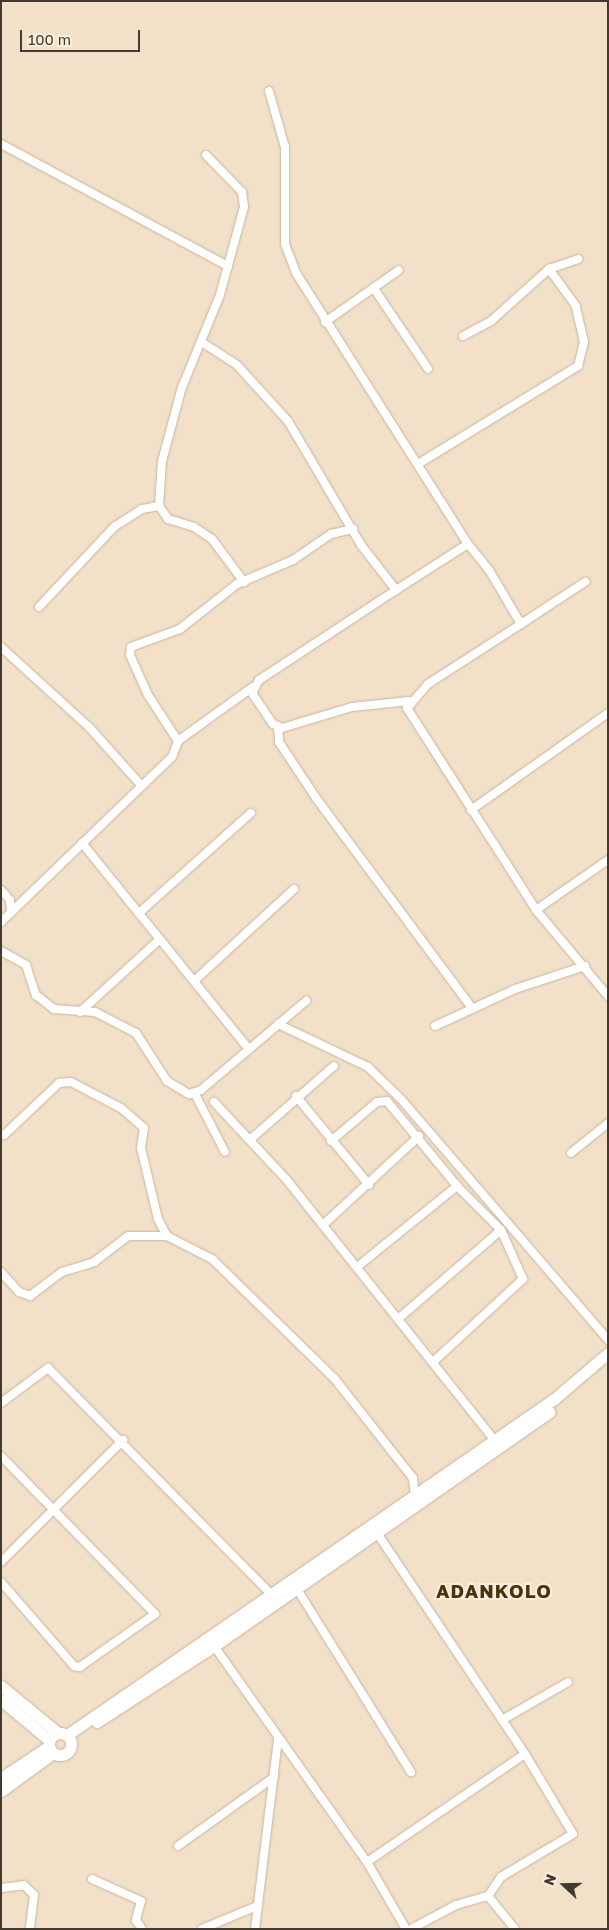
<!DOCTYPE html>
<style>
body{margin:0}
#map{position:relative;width:609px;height:1930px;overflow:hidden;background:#f3e0c8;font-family:"Golos Text",sans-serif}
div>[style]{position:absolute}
.roads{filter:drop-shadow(0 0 1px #c8b59f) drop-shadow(0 0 1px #c8b59f)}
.street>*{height:8px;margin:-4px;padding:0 4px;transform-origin:4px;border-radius:4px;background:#fff}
.primary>*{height:11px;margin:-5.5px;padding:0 5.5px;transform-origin:5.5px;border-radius:5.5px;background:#fff}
.primary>.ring{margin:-5.5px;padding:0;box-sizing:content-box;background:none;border:11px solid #fff;border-radius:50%}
span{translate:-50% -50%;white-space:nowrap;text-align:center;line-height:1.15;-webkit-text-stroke:4px #fdeedb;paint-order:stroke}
.district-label{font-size:19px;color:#48350e;font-weight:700;letter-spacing:1px}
.frame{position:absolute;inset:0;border:2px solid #423a31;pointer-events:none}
.north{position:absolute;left:539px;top:1860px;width:50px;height:50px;-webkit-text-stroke:4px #fdeedb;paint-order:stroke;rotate:291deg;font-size:14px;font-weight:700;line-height:20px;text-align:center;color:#423a31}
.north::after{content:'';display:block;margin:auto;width:18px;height:22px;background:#423a31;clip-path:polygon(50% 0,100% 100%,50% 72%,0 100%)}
.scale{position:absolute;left:20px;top:30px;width:120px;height:22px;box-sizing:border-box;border:2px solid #423a31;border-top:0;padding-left:6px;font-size:15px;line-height:18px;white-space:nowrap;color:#423a31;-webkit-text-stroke:4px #fdeedb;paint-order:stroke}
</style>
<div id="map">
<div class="roads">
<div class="street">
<div style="left:269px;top:91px;width:58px;rotate:74.1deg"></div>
<div style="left:285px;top:147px;width:97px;rotate:90deg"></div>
<div style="left:285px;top:244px;width:31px;rotate:69deg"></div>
<div style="left:296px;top:273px;width:321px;rotate:57.6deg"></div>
<div style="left:1px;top:144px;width:258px;rotate:28.3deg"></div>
<div style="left:206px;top:155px;width:52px;rotate:45.8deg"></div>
<div style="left:242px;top:192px;width:15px;rotate:82deg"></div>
<div style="left:244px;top:207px;width:91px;rotate:105.3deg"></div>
<div style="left:220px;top:295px;width:100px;rotate:112.4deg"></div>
<div style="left:182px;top:387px;width:77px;rotate:105.1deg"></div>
<div style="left:162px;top:461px;width:45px;rotate:93.8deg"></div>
<div style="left:159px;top:506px;width:16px;rotate:55deg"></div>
<div style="left:168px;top:519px;width:27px;rotate:17deg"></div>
<div style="left:194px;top:527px;width:22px;rotate:34deg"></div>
<div style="left:212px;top:539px;width:54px;rotate:53.3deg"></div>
<div style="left:375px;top:290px;width:95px;rotate:56.1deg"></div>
<div style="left:325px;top:322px;width:90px;rotate:-35.1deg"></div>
<div style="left:463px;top:336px;width:32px;rotate:-28deg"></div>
<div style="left:491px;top:321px;width:78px;rotate:-41.9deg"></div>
<div style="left:549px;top:269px;width:31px;rotate:-19deg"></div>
<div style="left:203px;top:343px;width:40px;rotate:32.9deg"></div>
<div style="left:237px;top:365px;width:76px;rotate:47.7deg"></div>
<div style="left:288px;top:421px;width:144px;rotate:59.5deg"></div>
<div style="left:361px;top:545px;width:57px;rotate:52.1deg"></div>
<div style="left:396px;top:590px;width:85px;rotate:-32.6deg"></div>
<div style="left:468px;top:544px;width:33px;rotate:51deg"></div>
<div style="left:489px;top:570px;width:63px;rotate:59.3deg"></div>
<div style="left:521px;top:624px;width:111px;rotate:147.2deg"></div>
<div style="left:428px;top:684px;width:32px;rotate:131deg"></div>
<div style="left:407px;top:708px;width:240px;rotate:57.4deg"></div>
<div style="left:536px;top:910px;width:112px;rotate:50.1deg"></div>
<div style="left:418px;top:464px;width:188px;rotate:-31.5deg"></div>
<div style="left:578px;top:366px;width:25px;rotate:-76deg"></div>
<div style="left:584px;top:342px;width:37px;rotate:-103deg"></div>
<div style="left:576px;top:306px;width:46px;rotate:-126.1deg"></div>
<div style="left:396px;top:590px;width:164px;rotate:146.7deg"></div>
<div style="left:259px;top:680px;width:15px;rotate:118deg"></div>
<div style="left:252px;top:693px;width:37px;rotate:56deg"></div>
<div style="left:273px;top:724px;width:10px;rotate:24deg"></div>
<div style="left:282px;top:728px;width:73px;rotate:-16.7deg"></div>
<div style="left:352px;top:707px;width:57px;rotate:-6deg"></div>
<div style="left:39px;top:607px;width:110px;rotate:-46.8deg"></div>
<div style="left:114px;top:527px;width:33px;rotate:-33deg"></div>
<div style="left:142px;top:509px;width:17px;rotate:-10deg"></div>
<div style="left:521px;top:624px;width:77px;rotate:-33.3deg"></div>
<div style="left:1px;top:647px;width:119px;rotate:42.3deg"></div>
<div style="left:89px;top:727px;width:76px;rotate:48.2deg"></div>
<div style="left:278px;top:726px;width:16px;rotate:86deg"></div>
<div style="left:279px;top:742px;width:67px;rotate:56.5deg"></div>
<div style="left:316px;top:798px;width:262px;rotate:53.4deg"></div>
<div style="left:178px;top:741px;width:55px;rotate:-123.1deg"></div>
<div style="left:148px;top:695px;width:44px;rotate:-114.2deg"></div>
<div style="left:130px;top:655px;width:8px;rotate:-83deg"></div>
<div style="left:131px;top:647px;width:52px;rotate:-20.2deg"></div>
<div style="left:180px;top:629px;width:73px;rotate:-38.3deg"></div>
<div style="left:237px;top:584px;width:61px;rotate:-23.2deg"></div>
<div style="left:293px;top:560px;width:46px;rotate:-34.4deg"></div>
<div style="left:331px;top:534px;width:23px;rotate:-13deg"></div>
<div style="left:471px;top:810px;width:168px;rotate:-35.3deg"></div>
<div style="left:82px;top:843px;width:264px;rotate:51deg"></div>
<div style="left:1px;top:890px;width:13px;rotate:48deg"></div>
<div style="left:10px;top:900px;width:12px;rotate:85deg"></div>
<div style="left:536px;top:910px;width:88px;rotate:-34.8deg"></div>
<div style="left:139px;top:913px;width:150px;rotate:-41.8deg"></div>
<div style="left:1px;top:922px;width:238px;rotate:-44deg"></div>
<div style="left:172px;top:757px;width:17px;rotate:-69deg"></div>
<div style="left:178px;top:741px;width:92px;rotate:-35.8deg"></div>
<div style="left:1px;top:951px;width:29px;rotate:29deg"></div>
<div style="left:26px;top:965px;width:32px;rotate:72deg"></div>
<div style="left:36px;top:995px;width:23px;rotate:38deg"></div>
<div style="left:54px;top:1009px;width:41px;rotate:4.2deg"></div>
<div style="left:95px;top:1012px;width:46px;rotate:27.1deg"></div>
<div style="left:136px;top:1033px;width:57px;rotate:57.1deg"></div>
<div style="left:167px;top:1081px;width:26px;rotate:31deg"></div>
<div style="left:189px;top:1094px;width:13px;rotate:-18deg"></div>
<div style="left:201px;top:1090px;width:138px;rotate:-40.3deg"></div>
<div style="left:194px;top:981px;width:136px;rotate:-42.6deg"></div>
<div style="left:80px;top:1012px;width:108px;rotate:-42.4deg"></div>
<div style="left:278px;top:1024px;width:100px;rotate:25.5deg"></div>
<div style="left:368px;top:1067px;width:46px;rotate:44.1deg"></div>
<div style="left:401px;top:1099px;width:318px;rotate:49.3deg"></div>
<div style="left:435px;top:1026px;width:88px;rotate:-24.8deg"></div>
<div style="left:515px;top:989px;width:74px;rotate:-18.2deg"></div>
<div style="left:195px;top:1094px;width:65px;rotate:62.7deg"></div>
<div style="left:296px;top:1096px;width:115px;rotate:50.6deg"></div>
<div style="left:214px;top:1102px;width:105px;rotate:46.9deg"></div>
<div style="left:286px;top:1179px;width:337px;rotate:51.4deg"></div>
<div style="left:4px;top:1135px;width:76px;rotate:-43.4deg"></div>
<div style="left:59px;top:1083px;width:12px;rotate:-5deg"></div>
<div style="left:71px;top:1082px;width:56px;rotate:27.5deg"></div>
<div style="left:121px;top:1108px;width:30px;rotate:41deg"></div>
<div style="left:144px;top:1128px;width:20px;rotate:99deg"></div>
<div style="left:141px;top:1148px;width:73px;rotate:76.5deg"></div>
<div style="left:158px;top:1219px;width:19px;rotate:62deg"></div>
<div style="left:252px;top:1138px;width:109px;rotate:-41.3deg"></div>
<div style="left:331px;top:1141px;width:60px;rotate:-40.3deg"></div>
<div style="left:377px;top:1102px;width:10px;rotate:-6deg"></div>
<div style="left:387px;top:1101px;width:110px;rotate:50.5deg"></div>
<div style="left:571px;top:1153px;width:48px;rotate:-39deg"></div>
<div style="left:323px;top:1225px;width:131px;rotate:-42.8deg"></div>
<div style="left:357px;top:1267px;width:129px;rotate:-39deg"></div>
<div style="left:457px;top:1186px;width:62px;rotate:45deg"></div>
<div style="left:501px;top:1230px;width:54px;rotate:65.8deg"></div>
<div style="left:523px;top:1279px;width:122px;rotate:137.3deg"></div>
<div style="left:1px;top:1272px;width:27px;rotate:48deg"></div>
<div style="left:19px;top:1292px;width:12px;rotate:20deg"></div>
<div style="left:30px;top:1296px;width:40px;rotate:-37deg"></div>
<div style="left:62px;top:1272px;width:34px;rotate:-17deg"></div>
<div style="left:94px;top:1262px;width:43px;rotate:-37.4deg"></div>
<div style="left:128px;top:1236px;width:39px"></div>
<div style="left:167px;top:1236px;width:51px;rotate:27.1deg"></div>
<div style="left:212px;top:1259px;width:170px;rotate:44.3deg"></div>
<div style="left:334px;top:1378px;width:127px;rotate:51.7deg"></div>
<div style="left:413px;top:1478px;width:19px;rotate:84deg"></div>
<div style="left:398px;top:1319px;width:136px;rotate:-40.8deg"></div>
<div style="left:1px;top:1403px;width:59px;rotate:-36.7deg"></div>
<div style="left:48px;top:1368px;width:315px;rotate:45.4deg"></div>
<div style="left:1px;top:1456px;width:221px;rotate:45.7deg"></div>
<div style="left:155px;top:1614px;width:92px;rotate:144.8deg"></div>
<div style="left:80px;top:1667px;width:6px;rotate:-171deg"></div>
<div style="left:74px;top:1666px;width:111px;rotate:-131deg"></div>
<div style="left:377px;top:1533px;width:266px;rotate:56.2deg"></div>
<div style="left:525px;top:1754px;width:93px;rotate:59deg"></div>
<div style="left:573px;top:1834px;width:84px;rotate:149.2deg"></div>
<div style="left:501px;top:1877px;width:23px;rotate:124deg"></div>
<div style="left:488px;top:1896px;width:43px;rotate:50.7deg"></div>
<div style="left:1px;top:1562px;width:173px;rotate:-45deg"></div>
<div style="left:297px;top:1589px;width:216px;rotate:58.1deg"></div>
<div style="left:214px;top:1646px;width:265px;rotate:54.7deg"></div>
<div style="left:367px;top:1862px;width:78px;rotate:59.8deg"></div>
<div style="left:502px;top:1720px;width:76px;rotate:-29.9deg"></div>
<div style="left:178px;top:1846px;width:118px;rotate:-35.7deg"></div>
<div style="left:367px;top:1862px;width:191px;rotate:-34.4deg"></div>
<div style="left:92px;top:1879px;width:54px;rotate:24.2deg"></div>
<div style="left:141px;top:1901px;width:20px;rotate:105deg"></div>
<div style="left:136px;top:1920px;width:11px;rotate:56deg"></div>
<div style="left:1px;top:1888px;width:23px;rotate:-7deg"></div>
<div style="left:24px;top:1885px;width:14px;rotate:45deg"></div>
<div style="left:34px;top:1895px;width:34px;rotate:97deg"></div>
<div style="left:202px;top:1929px;width:60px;rotate:-22.7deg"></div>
<div style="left:255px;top:1929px;width:192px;rotate:-83.1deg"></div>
<div style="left:411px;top:1929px;width:51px;rotate:-28.1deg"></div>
<div style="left:456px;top:1905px;width:33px;rotate:-16deg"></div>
</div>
<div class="primary">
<div style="left:1px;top:1686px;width:74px;rotate:39.5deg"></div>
<div style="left:1px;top:1700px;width:62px;rotate:39.8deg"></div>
<div style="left:97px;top:1722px;width:140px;rotate:-33deg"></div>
<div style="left:214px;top:1646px;width:409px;rotate:-34.9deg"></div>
<div class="ring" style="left:49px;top:1733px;width:11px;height:11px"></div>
<div style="left:67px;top:1735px;width:592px;rotate:-34.6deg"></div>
<div style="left:554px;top:1399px;width:71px;rotate:-40.4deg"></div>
<div style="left:1px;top:1778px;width:58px;rotate:-33.7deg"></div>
<div style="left:1px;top:1791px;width:64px;rotate:-36.2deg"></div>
</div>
</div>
<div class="district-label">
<span style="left:494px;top:1591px">ADANKOLO</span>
</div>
<div class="frame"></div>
<div class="north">N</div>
<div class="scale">100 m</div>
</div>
